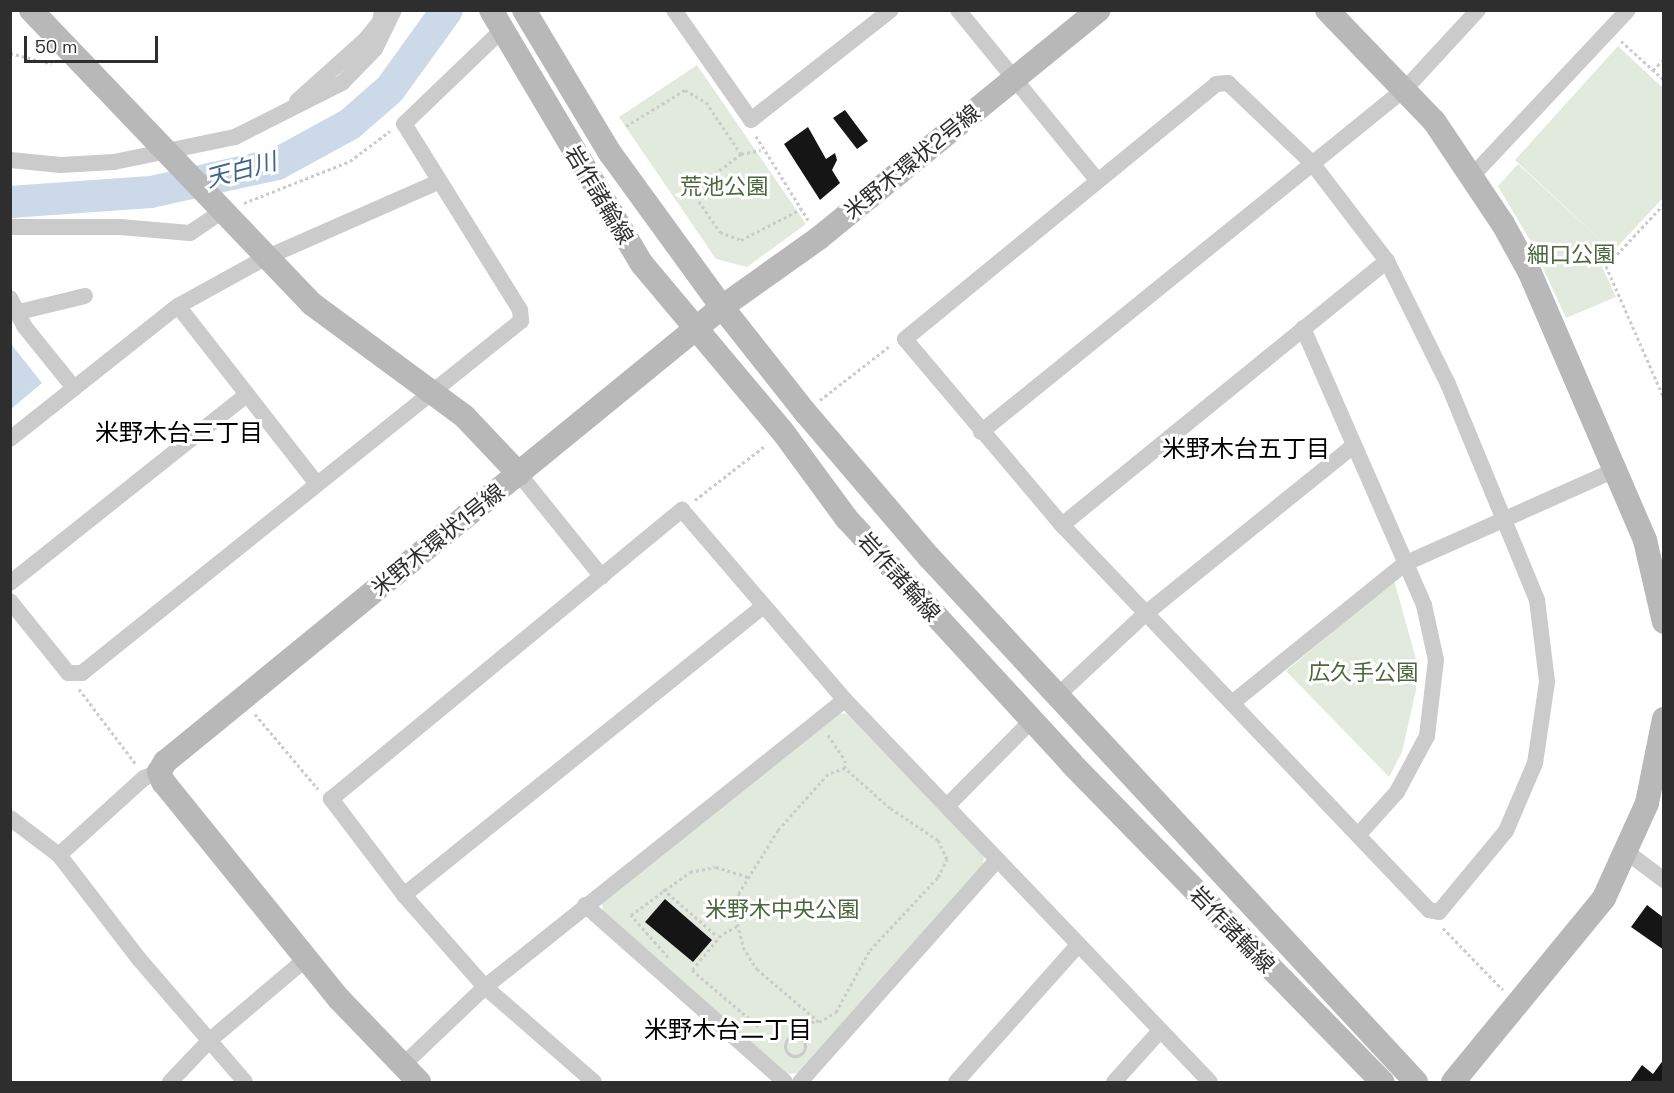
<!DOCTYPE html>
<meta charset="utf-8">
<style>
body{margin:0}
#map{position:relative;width:1674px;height:1093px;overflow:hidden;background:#fff;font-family:"Space Grotesk","Noto Sans JP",sans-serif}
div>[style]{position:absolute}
.green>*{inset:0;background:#e2eadd}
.water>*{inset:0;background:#cbd9e9}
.river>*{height:32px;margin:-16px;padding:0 16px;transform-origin:16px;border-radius:16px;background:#cbd9e9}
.building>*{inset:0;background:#151515}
.path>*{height:3px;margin-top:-1.5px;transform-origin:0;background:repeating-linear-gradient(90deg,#cbcbcb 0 3px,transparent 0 6px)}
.path>.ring{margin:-1.5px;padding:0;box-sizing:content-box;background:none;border:3px solid #cbcbcb;border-radius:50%}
.street>*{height:16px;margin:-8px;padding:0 8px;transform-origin:8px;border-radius:8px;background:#cbcbcb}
.secondary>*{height:24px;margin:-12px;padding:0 12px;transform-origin:12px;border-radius:12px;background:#b8b8b8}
span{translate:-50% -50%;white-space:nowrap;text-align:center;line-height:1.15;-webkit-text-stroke:6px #fff;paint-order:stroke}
.street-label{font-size:22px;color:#2e2e2e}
.park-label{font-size:22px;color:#4c663f}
.water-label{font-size:24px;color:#436489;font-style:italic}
.neighbourhood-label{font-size:24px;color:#000}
.frame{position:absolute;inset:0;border:12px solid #2e2e2e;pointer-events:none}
.scale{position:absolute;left:24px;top:36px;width:134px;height:27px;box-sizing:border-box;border:3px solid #2e2e2e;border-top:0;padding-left:8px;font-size:18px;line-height:21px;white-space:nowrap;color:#2e2e2e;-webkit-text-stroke:4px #fff;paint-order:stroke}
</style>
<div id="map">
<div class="green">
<div style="clip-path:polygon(1618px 46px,1663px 88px,1663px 198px,1601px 264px,1616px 297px,1566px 318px,1531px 242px,1498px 186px,1518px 164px,1610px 249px,1515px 160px)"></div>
<div style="clip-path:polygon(697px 65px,806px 224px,747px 267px,716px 259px,619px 117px)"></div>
<div style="clip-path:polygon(1394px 580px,1416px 659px,1416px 690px,1402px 752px,1389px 777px,1286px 671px)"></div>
<div style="clip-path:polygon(837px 713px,847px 714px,984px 855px,983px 865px,797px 1073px,788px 1074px,603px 912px,602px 903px)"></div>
</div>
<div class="water">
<div style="clip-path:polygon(11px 344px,42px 383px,11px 409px,10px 409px)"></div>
</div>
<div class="river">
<div style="left:10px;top:202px;width:141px;rotate:-4.1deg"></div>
<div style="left:151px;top:192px;width:129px;rotate:-12.5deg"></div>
<div style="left:277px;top:164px;width:83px;rotate:-28.7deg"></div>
<div style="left:350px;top:124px;width:53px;rotate:-41.2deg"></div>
<div style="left:390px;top:89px;width:97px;rotate:-54.2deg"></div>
</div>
<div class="building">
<div style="clip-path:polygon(845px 110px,868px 141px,857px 149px,833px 118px)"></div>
<div style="clip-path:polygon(808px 127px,826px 159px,835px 153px,837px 160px,832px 170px,840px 183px,820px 200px,784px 144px)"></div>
<div style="clip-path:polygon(665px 899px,712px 940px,693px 962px,645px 922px)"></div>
<div style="clip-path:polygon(1647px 905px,1664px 918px,1664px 950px,1631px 927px)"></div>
<div style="clip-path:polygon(1664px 1059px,1664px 1082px,1630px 1082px,1642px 1065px,1653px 1074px)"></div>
</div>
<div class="path">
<div style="left:1621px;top:41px;width:58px;rotate:42.2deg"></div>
<div style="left:10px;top:53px;width:43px;rotate:14.7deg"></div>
<div style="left:1653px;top:70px;width:16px;rotate:-45deg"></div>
<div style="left:626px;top:126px;width:69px;rotate:-31.4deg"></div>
<div style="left:685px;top:90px;width:24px;rotate:30deg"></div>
<div style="left:706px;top:102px;width:63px;rotate:56.1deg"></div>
<div style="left:741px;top:154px;width:20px;rotate:-11deg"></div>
<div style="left:756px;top:136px;width:99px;rotate:58.2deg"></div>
<div style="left:741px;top:154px;width:61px;rotate:142.9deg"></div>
<div style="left:692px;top:191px;width:50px;rotate:55.7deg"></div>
<div style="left:720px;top:232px;width:22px;rotate:21deg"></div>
<div style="left:741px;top:240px;width:68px;rotate:-27.3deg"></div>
<div style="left:244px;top:203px;width:114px;rotate:-21.6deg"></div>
<div style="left:350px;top:161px;width:50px;rotate:-36.9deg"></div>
<div style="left:1664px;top:204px;width:85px;rotate:133.1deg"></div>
<div style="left:1606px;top:266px;width:144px;rotate:66.3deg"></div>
<div style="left:820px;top:400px;width:90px;rotate:-37.8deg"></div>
<div style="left:695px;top:500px;width:90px;rotate:-37.8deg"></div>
<div style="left:79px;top:689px;width:93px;rotate:52.9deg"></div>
<div style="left:255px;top:714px;width:98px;rotate:50deg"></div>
<div style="left:828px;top:735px;width:30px;rotate:56deg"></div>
<div style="left:845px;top:760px;width:8px;rotate:90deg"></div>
<div style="left:845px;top:768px;width:18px;rotate:161deg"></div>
<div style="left:828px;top:774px;width:75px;rotate:131.8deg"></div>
<div style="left:778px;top:830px;width:74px;rotate:121.8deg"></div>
<div style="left:739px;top:893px;width:25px;rotate:97deg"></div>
<div style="left:736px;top:918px;width:30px;rotate:76deg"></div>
<div style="left:743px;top:947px;width:26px;rotate:58deg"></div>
<div style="left:757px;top:969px;width:82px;rotate:40.5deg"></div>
<div style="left:819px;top:1022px;width:20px;rotate:-30deg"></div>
<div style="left:836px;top:1012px;width:71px;rotate:-61.3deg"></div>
<div style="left:870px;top:950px;width:100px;rotate:-47deg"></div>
<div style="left:938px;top:877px;width:20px;rotate:-63deg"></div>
<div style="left:947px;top:859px;width:21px;rotate:-115deg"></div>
<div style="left:938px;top:840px;width:58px;rotate:-146.3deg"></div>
<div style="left:890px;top:808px;width:60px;rotate:-138.4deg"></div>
<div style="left:663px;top:889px;width:73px;rotate:41.1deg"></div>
<div style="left:737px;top:926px;width:18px;rotate:151deg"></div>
<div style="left:721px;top:935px;width:45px;rotate:129.6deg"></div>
<div style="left:692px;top:970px;width:87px;rotate:40.3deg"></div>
<div style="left:1443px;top:928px;width:86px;rotate:45.9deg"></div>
<div style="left:668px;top:957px;width:56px;rotate:-131.4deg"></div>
<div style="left:631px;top:915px;width:73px;rotate:-36.1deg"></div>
<div style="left:690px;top:872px;width:26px;rotate:-11deg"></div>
<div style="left:716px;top:867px;width:34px;rotate:17deg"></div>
<div class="ring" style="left:785px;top:1036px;width:17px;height:17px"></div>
<div style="left:802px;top:1038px;width:23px;rotate:-56deg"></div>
</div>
<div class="street">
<div style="left:674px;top:10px;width:134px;rotate:55deg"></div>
<div style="left:751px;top:120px;width:178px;rotate:-38.2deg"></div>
<div style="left:958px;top:10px;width:220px;rotate:50.7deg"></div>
<div style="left:1228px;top:83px;width:116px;rotate:43.6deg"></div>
<div style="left:1312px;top:163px;width:123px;rotate:52.6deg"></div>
<div style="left:1387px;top:261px;width:137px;rotate:63.6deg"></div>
<div style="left:1448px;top:384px;width:234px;rotate:67.6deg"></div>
<div style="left:1537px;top:600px;width:83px;rotate:83deg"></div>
<div style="left:1547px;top:682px;width:82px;rotate:98.4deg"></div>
<div style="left:1535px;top:763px;width:74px;rotate:113.1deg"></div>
<div style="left:1506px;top:831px;width:105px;rotate:129.6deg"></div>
<div style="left:1439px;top:912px;width:10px;rotate:-169deg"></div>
<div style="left:1429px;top:910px;width:532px;rotate:-133.63deg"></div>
<div style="left:1062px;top:525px;width:243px;rotate:-130.2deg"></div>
<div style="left:905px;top:339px;width:402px;rotate:-39.3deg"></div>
<div style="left:1216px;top:84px;width:12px;rotate:-5deg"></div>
<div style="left:297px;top:101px;width:93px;rotate:-41.9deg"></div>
<div style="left:366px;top:39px;width:22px;rotate:-51deg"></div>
<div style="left:380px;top:22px;width:12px;rotate:-81deg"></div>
<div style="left:10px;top:160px;width:51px;rotate:5.6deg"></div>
<div style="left:61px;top:165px;width:53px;rotate:-3.2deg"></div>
<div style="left:114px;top:162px;width:124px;rotate:-11.7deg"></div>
<div style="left:235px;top:137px;width:120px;rotate:-26.8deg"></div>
<div style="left:342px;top:83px;width:47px;rotate:-45.9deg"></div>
<div style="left:375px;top:49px;width:43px;rotate:-64deg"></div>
<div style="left:1473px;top:175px;width:226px;rotate:-46.8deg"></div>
<div style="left:10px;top:227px;width:110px"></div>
<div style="left:120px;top:227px;width:70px;rotate:4.9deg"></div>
<div style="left:190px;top:233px;width:36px;rotate:-34deg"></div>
<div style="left:10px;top:298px;width:31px;rotate:63deg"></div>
<div style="left:24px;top:326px;width:80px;rotate:51.1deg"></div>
<div style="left:178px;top:306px;width:226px;rotate:52deg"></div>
<div style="left:15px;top:313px;width:72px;rotate:-13.7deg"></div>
<div style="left:1303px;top:328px;width:302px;rotate:66.4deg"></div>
<div style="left:1424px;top:605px;width:56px;rotate:77.7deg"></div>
<div style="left:1436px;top:660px;width:77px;rotate:96.8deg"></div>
<div style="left:1427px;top:736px;width:64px;rotate:118.2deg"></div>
<div style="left:1397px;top:792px;width:57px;rotate:132.1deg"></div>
<div style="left:981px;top:432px;width:547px;rotate:-38.99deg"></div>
<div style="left:1406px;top:88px;width:106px;rotate:-47.3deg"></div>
<div style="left:10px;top:439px;width:214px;rotate:-38.4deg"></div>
<div style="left:178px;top:306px;width:99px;rotate:-28.9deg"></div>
<div style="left:265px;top:258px;width:189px;rotate:-23.7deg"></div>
<div style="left:519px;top:474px;width:132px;rotate:51.1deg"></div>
<div style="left:1062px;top:525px;width:419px;rotate:-39.1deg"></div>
<div style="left:10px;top:583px;width:302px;rotate:-38.5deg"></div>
<div style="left:10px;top:601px;width:92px;rotate:51.1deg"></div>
<div style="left:68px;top:673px;width:14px"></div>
<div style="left:82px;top:673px;width:563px;rotate:-38.72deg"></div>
<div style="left:521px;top:321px;width:11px;rotate:-95deg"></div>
<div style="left:520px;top:310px;width:219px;rotate:-121.9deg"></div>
<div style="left:404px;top:124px;width:134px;rotate:-43.8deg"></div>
<div style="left:1057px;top:696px;width:120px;rotate:-43deg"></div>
<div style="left:1145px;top:614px;width:266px;rotate:-38.9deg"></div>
<div style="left:1232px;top:703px;width:221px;rotate:-38.9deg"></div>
<div style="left:1404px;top:564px;width:231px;rotate:-24deg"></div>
<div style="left:947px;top:806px;width:120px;rotate:-45.3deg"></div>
<div style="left:10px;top:818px;width:61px;rotate:37.1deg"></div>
<div style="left:59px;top:855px;width:131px;rotate:52.4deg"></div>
<div style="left:139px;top:959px;width:162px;rotate:49.2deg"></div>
<div style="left:1628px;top:853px;width:45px;rotate:36.9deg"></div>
<div style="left:59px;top:855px;width:115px;rotate:-42.2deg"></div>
<div style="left:144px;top:778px;width:16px;rotate:-22deg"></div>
<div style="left:404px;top:895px;width:461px;rotate:-38.8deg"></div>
<div style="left:585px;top:905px;width:267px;rotate:41.5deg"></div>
<div style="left:402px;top:1066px;width:115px;rotate:-43.6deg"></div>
<div style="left:485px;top:987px;width:460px;rotate:-38.6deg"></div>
<div style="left:170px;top:1082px;width:58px;rotate:-46.4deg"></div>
<div style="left:210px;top:1040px;width:126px;rotate:-40.2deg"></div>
<div style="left:594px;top:1082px;width:145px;rotate:-138.9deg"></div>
<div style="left:485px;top:987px;width:123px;rotate:-131.4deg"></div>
<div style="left:404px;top:895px;width:121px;rotate:-127.2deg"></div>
<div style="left:331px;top:799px;width:455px;rotate:-39.5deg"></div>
<div style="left:682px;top:510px;width:250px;rotate:49.4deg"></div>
<div style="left:845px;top:700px;width:528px;rotate:46.3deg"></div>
<div style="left:800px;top:1082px;width:297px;rotate:-48.4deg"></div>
<div style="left:956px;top:1082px;width:183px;rotate:-48.3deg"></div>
<div style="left:1114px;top:1082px;width:67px;rotate:-48deg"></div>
</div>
<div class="secondary">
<div style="left:31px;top:10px;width:407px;rotate:46.3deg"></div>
<div style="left:312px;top:304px;width:189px;rotate:36.4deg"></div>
<div style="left:464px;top:416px;width:80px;rotate:46.5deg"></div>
<div style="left:491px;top:10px;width:295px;rotate:59.3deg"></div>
<div style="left:642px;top:264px;width:219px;rotate:50deg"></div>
<div style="left:783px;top:432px;width:108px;rotate:53.7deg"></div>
<div style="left:847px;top:519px;width:331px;rotate:47.4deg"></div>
<div style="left:1071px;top:763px;width:446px;rotate:45.7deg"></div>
<div style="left:524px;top:10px;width:167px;rotate:59deg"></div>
<div style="left:610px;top:153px;width:190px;rotate:54deg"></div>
<div style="left:722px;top:307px;width:134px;rotate:51.7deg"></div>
<div style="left:805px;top:412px;width:191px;rotate:49.5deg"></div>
<div style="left:929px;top:557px;width:716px;rotate:47.15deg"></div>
<div style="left:1327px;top:10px;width:154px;rotate:46.1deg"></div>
<div style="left:1434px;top:121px;width:124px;rotate:56.2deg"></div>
<div style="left:1503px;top:224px;width:56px;rotate:61.1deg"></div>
<div style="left:1530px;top:273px;width:291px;rotate:66.7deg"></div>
<div style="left:1645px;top:540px;width:84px;rotate:77deg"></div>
<div style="left:419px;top:1082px;width:115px;rotate:-133.9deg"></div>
<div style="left:339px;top:999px;width:279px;rotate:-129deg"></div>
<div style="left:163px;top:782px;width:11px;rotate:-112deg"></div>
<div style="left:159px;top:772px;width:12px;rotate:-59deg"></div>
<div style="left:165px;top:762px;width:719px;rotate:-39.24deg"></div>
<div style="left:722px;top:307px;width:119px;rotate:-35.4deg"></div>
<div style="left:819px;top:238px;width:361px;rotate:-39.2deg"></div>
<div style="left:1453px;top:1082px;width:238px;rotate:-50.6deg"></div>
<div style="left:1604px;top:898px;width:104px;rotate:-65.6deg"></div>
<div style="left:1647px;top:803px;width:86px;rotate:-78.6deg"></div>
</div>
<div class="street-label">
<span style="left:912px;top:162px;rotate:-39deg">米野木環状2号線</span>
<span style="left:599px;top:195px;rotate:59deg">岩作諸輪線</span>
<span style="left:438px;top:540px;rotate:-39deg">米野木環状1号線</span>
<span style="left:899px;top:577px;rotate:48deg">岩作諸輪線</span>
<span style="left:1232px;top:930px;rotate:46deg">岩作諸輪線</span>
</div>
<div class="park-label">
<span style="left:724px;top:187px">荒池公園</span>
<span style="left:1571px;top:255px">細口公園</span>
<span style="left:1363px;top:673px">広久手公園</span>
<span style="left:782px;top:910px">米野木中央公園</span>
</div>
<div class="water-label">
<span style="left:241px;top:170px;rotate:-15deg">天白川</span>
</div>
<div class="neighbourhood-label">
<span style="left:179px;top:433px">米野木台三丁目</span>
<span style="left:1246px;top:449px">米野木台五丁目</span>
<span style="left:728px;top:1030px">米野木台二丁目</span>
</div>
<div class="frame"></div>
<div class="scale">50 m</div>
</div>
